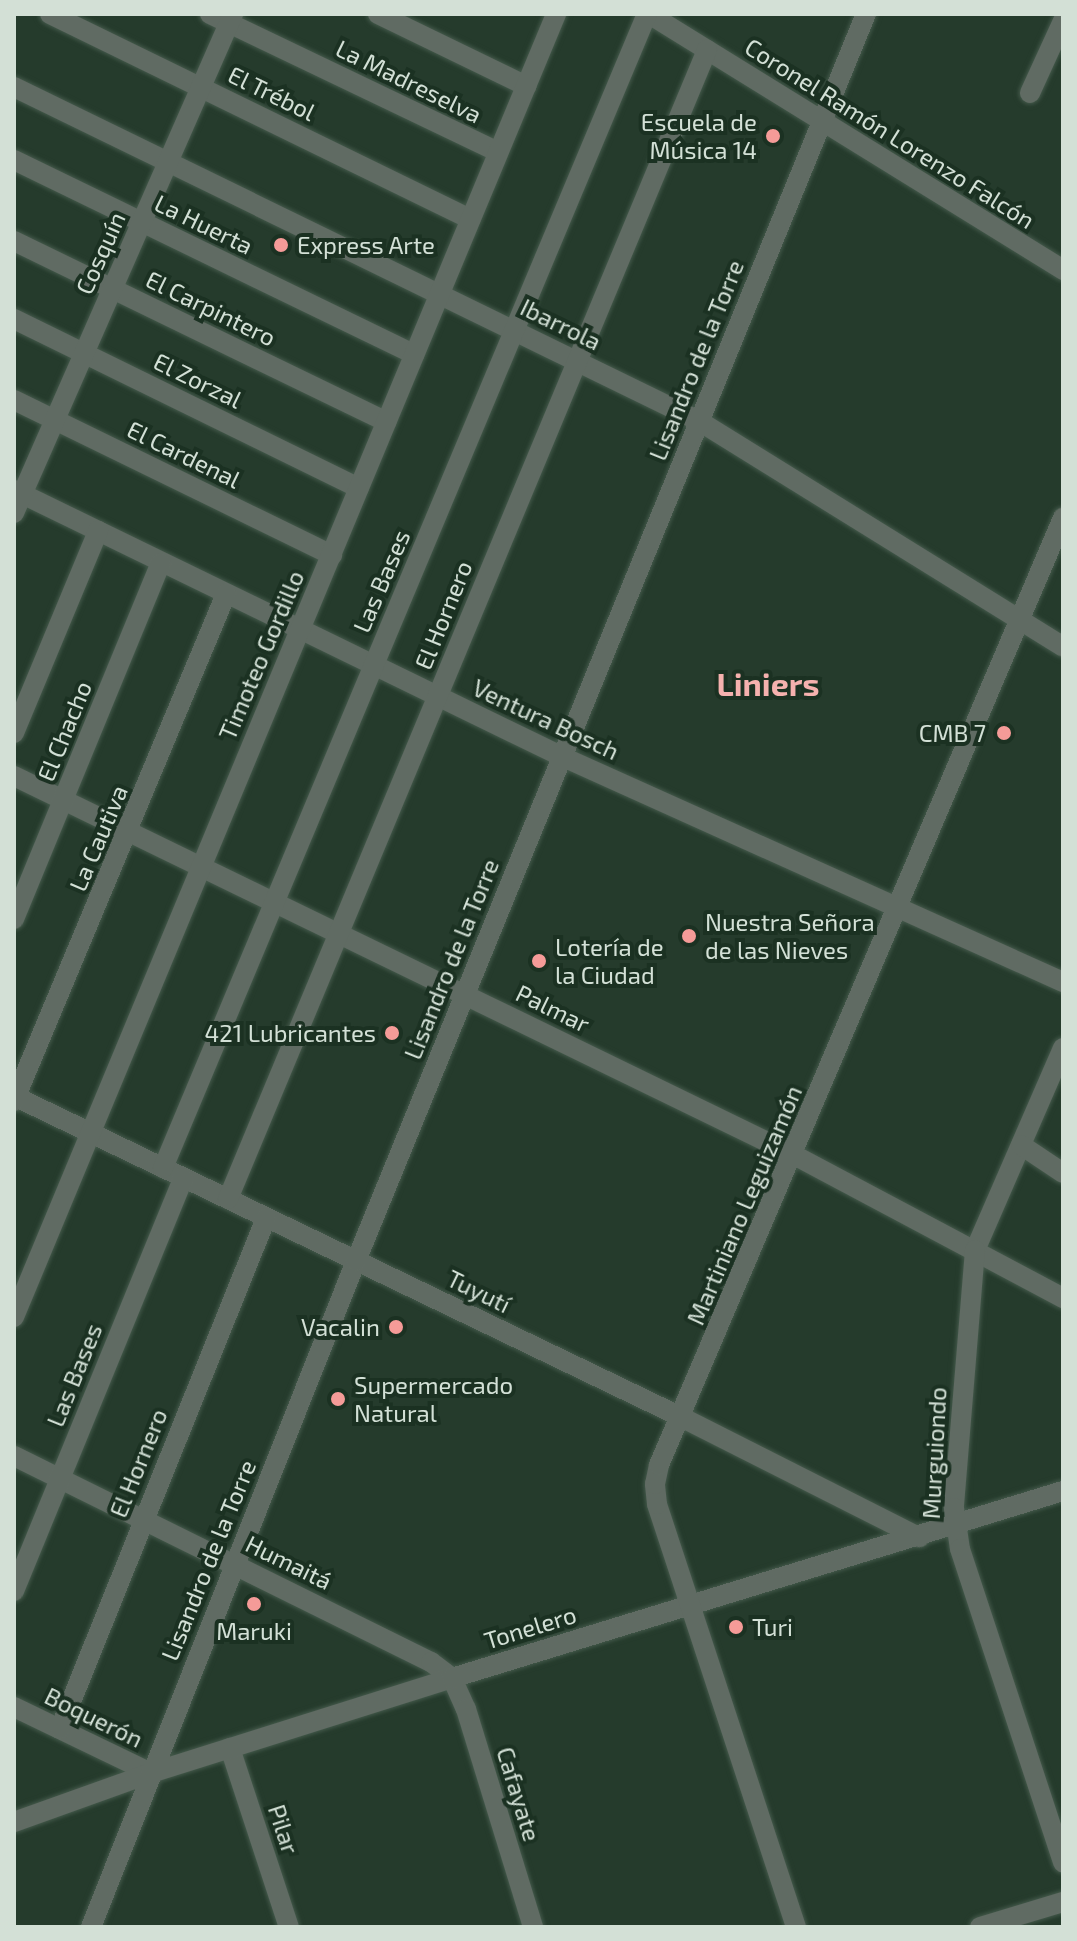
<!DOCTYPE html>
<meta charset="utf-8">
<style>
body{margin:0}
#map{position:relative;width:1077px;height:1941px;overflow:hidden;background:#253b2c;font-family:"Exo 2",sans-serif}
div>[style]{position:absolute}
.roads{filter:drop-shadow(0 0 2px #44594b) drop-shadow(0 0 2px #44594b)}
.minor>*{height:20px;margin:-10px;padding:0 10px;transform-origin:10px;border-radius:10px;background:#606b63}
.dots>*{width:22px;height:22px;translate:-50% -50%;box-sizing:border-box;border:4px solid #1b3122;border-radius:50%}
span{translate:-50% -50%;white-space:nowrap;text-align:center;line-height:1.15;-webkit-text-stroke:8px #1b3122;paint-order:stroke}
.street-label{font-size:24px;color:#d3e0d6}
.poi-label{font-size:24px;color:#d3e0d6}
.right{translate:-100% -50%;text-align:right}
.left{translate:0 -50%;text-align:left}
.district-label{font-size:32px;color:#f5b1ae;font-weight:700}
.frame{position:absolute;inset:0;border:16px solid #d3e0d6;pointer-events:none}
</style>
<div id="map">
<div class="roads">
<div class="minor">
<div style="left:50px;top:14px;width:468px;rotate:26deg"></div>
<div style="left:210px;top:14px;width:319px;rotate:25.6deg"></div>
<div style="left:378px;top:14px;width:165px;rotate:25.9deg"></div>
<div style="left:649px;top:14px;width:487px;rotate:31.7deg"></div>
<div style="left:14px;top:87px;width:762px;rotate:25.99deg"></div>
<div style="left:699px;top:421px;width:428px;rotate:31.8deg"></div>
<div style="left:1030px;top:93px;width:79px;rotate:-65.4deg"></div>
<div style="left:14px;top:160px;width:445px;rotate:25.9deg"></div>
<div style="left:14px;top:241px;width:414px;rotate:25.9deg"></div>
<div style="left:14px;top:319px;width:384px;rotate:26.1deg"></div>
<div style="left:14px;top:400px;width:354px;rotate:26deg"></div>
<div style="left:14px;top:490px;width:610px;rotate:25.94deg"></div>
<div style="left:563px;top:757px;width:548px;rotate:24.23deg"></div>
<div style="left:14px;top:513px;width:545px;rotate:-66.3deg"></div>
<div style="left:14px;top:733px;width:219px;rotate:-67.4deg"></div>
<div style="left:14px;top:776px;width:867px;rotate:25.91deg"></div>
<div style="left:794px;top:1155px;width:305px;rotate:28deg"></div>
<div style="left:14px;top:919px;width:385px;rotate:-67.6deg"></div>
<div style="left:1063px;top:1048px;width:220px;rotate:113.5deg"></div>
<div style="left:975px;top:1250px;width:259px;rotate:94.7deg"></div>
<div style="left:954px;top:1508px;width:41px;rotate:81.7deg"></div>
<div style="left:960px;top:1549px;width:330px;rotate:71.8deg"></div>
<div style="left:14px;top:1096px;width:740px;rotate:25.7deg"></div>
<div style="left:681px;top:1417px;width:267px;rotate:26.8deg"></div>
<div style="left:14px;top:1101px;width:550px;rotate:-67.31deg"></div>
<div style="left:1021px;top:1145px;width:50px;rotate:33.7deg"></div>
<div style="left:163px;top:1168px;width:1251px;rotate:-67.25deg"></div>
<div style="left:228px;top:1199px;width:1245px;rotate:-67.37deg"></div>
<div style="left:14px;top:1317px;width:1411px;rotate:-67.41deg"></div>
<div style="left:14px;top:1456px;width:465px;rotate:26.3deg"></div>
<div style="left:431px;top:1662px;width:26px;rotate:37deg"></div>
<div style="left:452px;top:1678px;width:34px;rotate:66deg"></div>
<div style="left:466px;top:1709px;width:228px;rotate:72.9deg"></div>
<div style="left:14px;top:1591px;width:446px;rotate:-67.7deg"></div>
<div style="left:14px;top:1707px;width:152px;rotate:25.7deg"></div>
<div style="left:60px;top:1729px;width:551px;rotate:-68.04deg"></div>
<div style="left:230px;top:1748px;width:188px;rotate:71.8deg"></div>
<div style="left:14px;top:1822px;width:145px;rotate:-19.7deg"></div>
<div style="left:151px;top:1773px;width:316px;rotate:-17.5deg"></div>
<div style="left:452px;top:1678px;width:639px;rotate:-17.02deg"></div>
<div style="left:91px;top:1927px;width:717px;rotate:-68.3deg"></div>
<div style="left:356px;top:1261px;width:1347px;rotate:-67.76deg"></div>
<div style="left:796px;top:1927px;width:445px;rotate:-108.2deg"></div>
<div style="left:657px;top:1504px;width:20px;rotate:-96deg"></div>
<div style="left:655px;top:1484px;width:19px;rotate:-78deg"></div>
<div style="left:659px;top:1465px;width:1030px;rotate:-66.9deg"></div>
<div style="left:980px;top:1927px;width:87px;rotate:-16.8deg"></div>
</div>
</div>
<div class="dots">
<div style="left:773px;top:136px;background:#f59b98"></div>
<div style="left:281px;top:245px;background:#f59b98"></div>
<div style="left:1004px;top:733px;background:#f59b98"></div>
<div style="left:689px;top:936px;background:#f59b98"></div>
<div style="left:539px;top:961px;background:#f59b98"></div>
<div style="left:392px;top:1033px;background:#f59b98"></div>
<div style="left:396px;top:1327px;background:#f59b98"></div>
<div style="left:338px;top:1399px;background:#f59b98"></div>
<div style="left:254px;top:1604px;background:#f59b98"></div>
<div style="left:736px;top:1627px;background:#f59b98"></div>
</div>
<div class="street-label">
<span style="left:409px;top:81px;rotate:26deg">La Madreselva</span>
<span style="left:272px;top:93px;rotate:26deg">El Trébol</span>
<span style="left:890px;top:133px;rotate:32deg">Coronel Ramón Lorenzo Falcón</span>
<span style="left:204px;top:224px;rotate:26deg">La Huerta</span>
<span style="left:100px;top:253px;rotate:-66deg">Cosquín</span>
<span style="left:211px;top:308px;rotate:26deg">El Carpintero</span>
<span style="left:561px;top:324px;rotate:26deg">Ibarrola</span>
<span style="left:696px;top:360px;rotate:-68deg">Lisandro de la Torre</span>
<span style="left:198px;top:380px;rotate:26deg">El Zorzal</span>
<span style="left:184px;top:454px;rotate:26deg">El Cardenal</span>
<span style="left:381px;top:581px;rotate:-67deg">Las Bases</span>
<span style="left:443px;top:615px;rotate:-68deg">El Hornero</span>
<span style="left:261px;top:655px;rotate:-67deg">Timoteo Gordillo</span>
<span style="left:546px;top:719px;rotate:25deg">Ventura Bosch</span>
<span style="left:64px;top:731px;rotate:-68deg">El Chacho</span>
<span style="left:98px;top:838px;rotate:-67deg">La Cautiva</span>
<span style="left:451px;top:959px;rotate:-68deg">Lisandro de la Torre</span>
<span style="left:553px;top:1008px;rotate:26deg">Palmar</span>
<span style="left:744px;top:1205px;rotate:-67deg">Martiniano Leguizamón</span>
<span style="left:479px;top:1291px;rotate:26deg">Tuyutí</span>
<span style="left:74px;top:1375px;rotate:-68deg">Las Bases</span>
<span style="left:934px;top:1453px;rotate:-87deg">Murguiondo</span>
<span style="left:138px;top:1463px;rotate:-68deg">El Hornero</span>
<span style="left:208px;top:1560px;rotate:-68deg">Lisandro de la Torre</span>
<span style="left:289px;top:1562px;rotate:26deg">Humaitá</span>
<span style="left:530px;top:1627px;rotate:-17deg">Tonelero</span>
<span style="left:94px;top:1717px;rotate:26deg">Boquerón</span>
<span style="left:519px;top:1794px;rotate:73deg">Cafayate</span>
<span style="left:284px;top:1829px;rotate:72deg">Pilar</span>
</div>
<div class="poi-label">
<span class="right" style="left:757px;top:136px">Escuela de<br>Música 14</span>
<span class="left" style="left:297px;top:245px">Express Arte</span>
<span class="right" style="left:986px;top:733px">CMB 7</span>
<span class="left" style="left:705px;top:936px">Nuestra Señora<br>de las Nieves</span>
<span class="left" style="left:555px;top:961px">Lotería de<br>la Ciudad</span>
<span class="right" style="left:376px;top:1033px">421 Lubricantes</span>
<span class="right" style="left:380px;top:1327px">Vacalin</span>
<span class="left" style="left:354px;top:1399px">Supermercado<br>Natural</span>
<span class="left" style="left:752px;top:1627px">Turi</span>
<span style="left:254px;top:1631px">Maruki</span>
</div>
<div class="district-label">
<span style="left:768px;top:683px">Liniers</span>
</div>
<div class="frame"></div>
</div>
